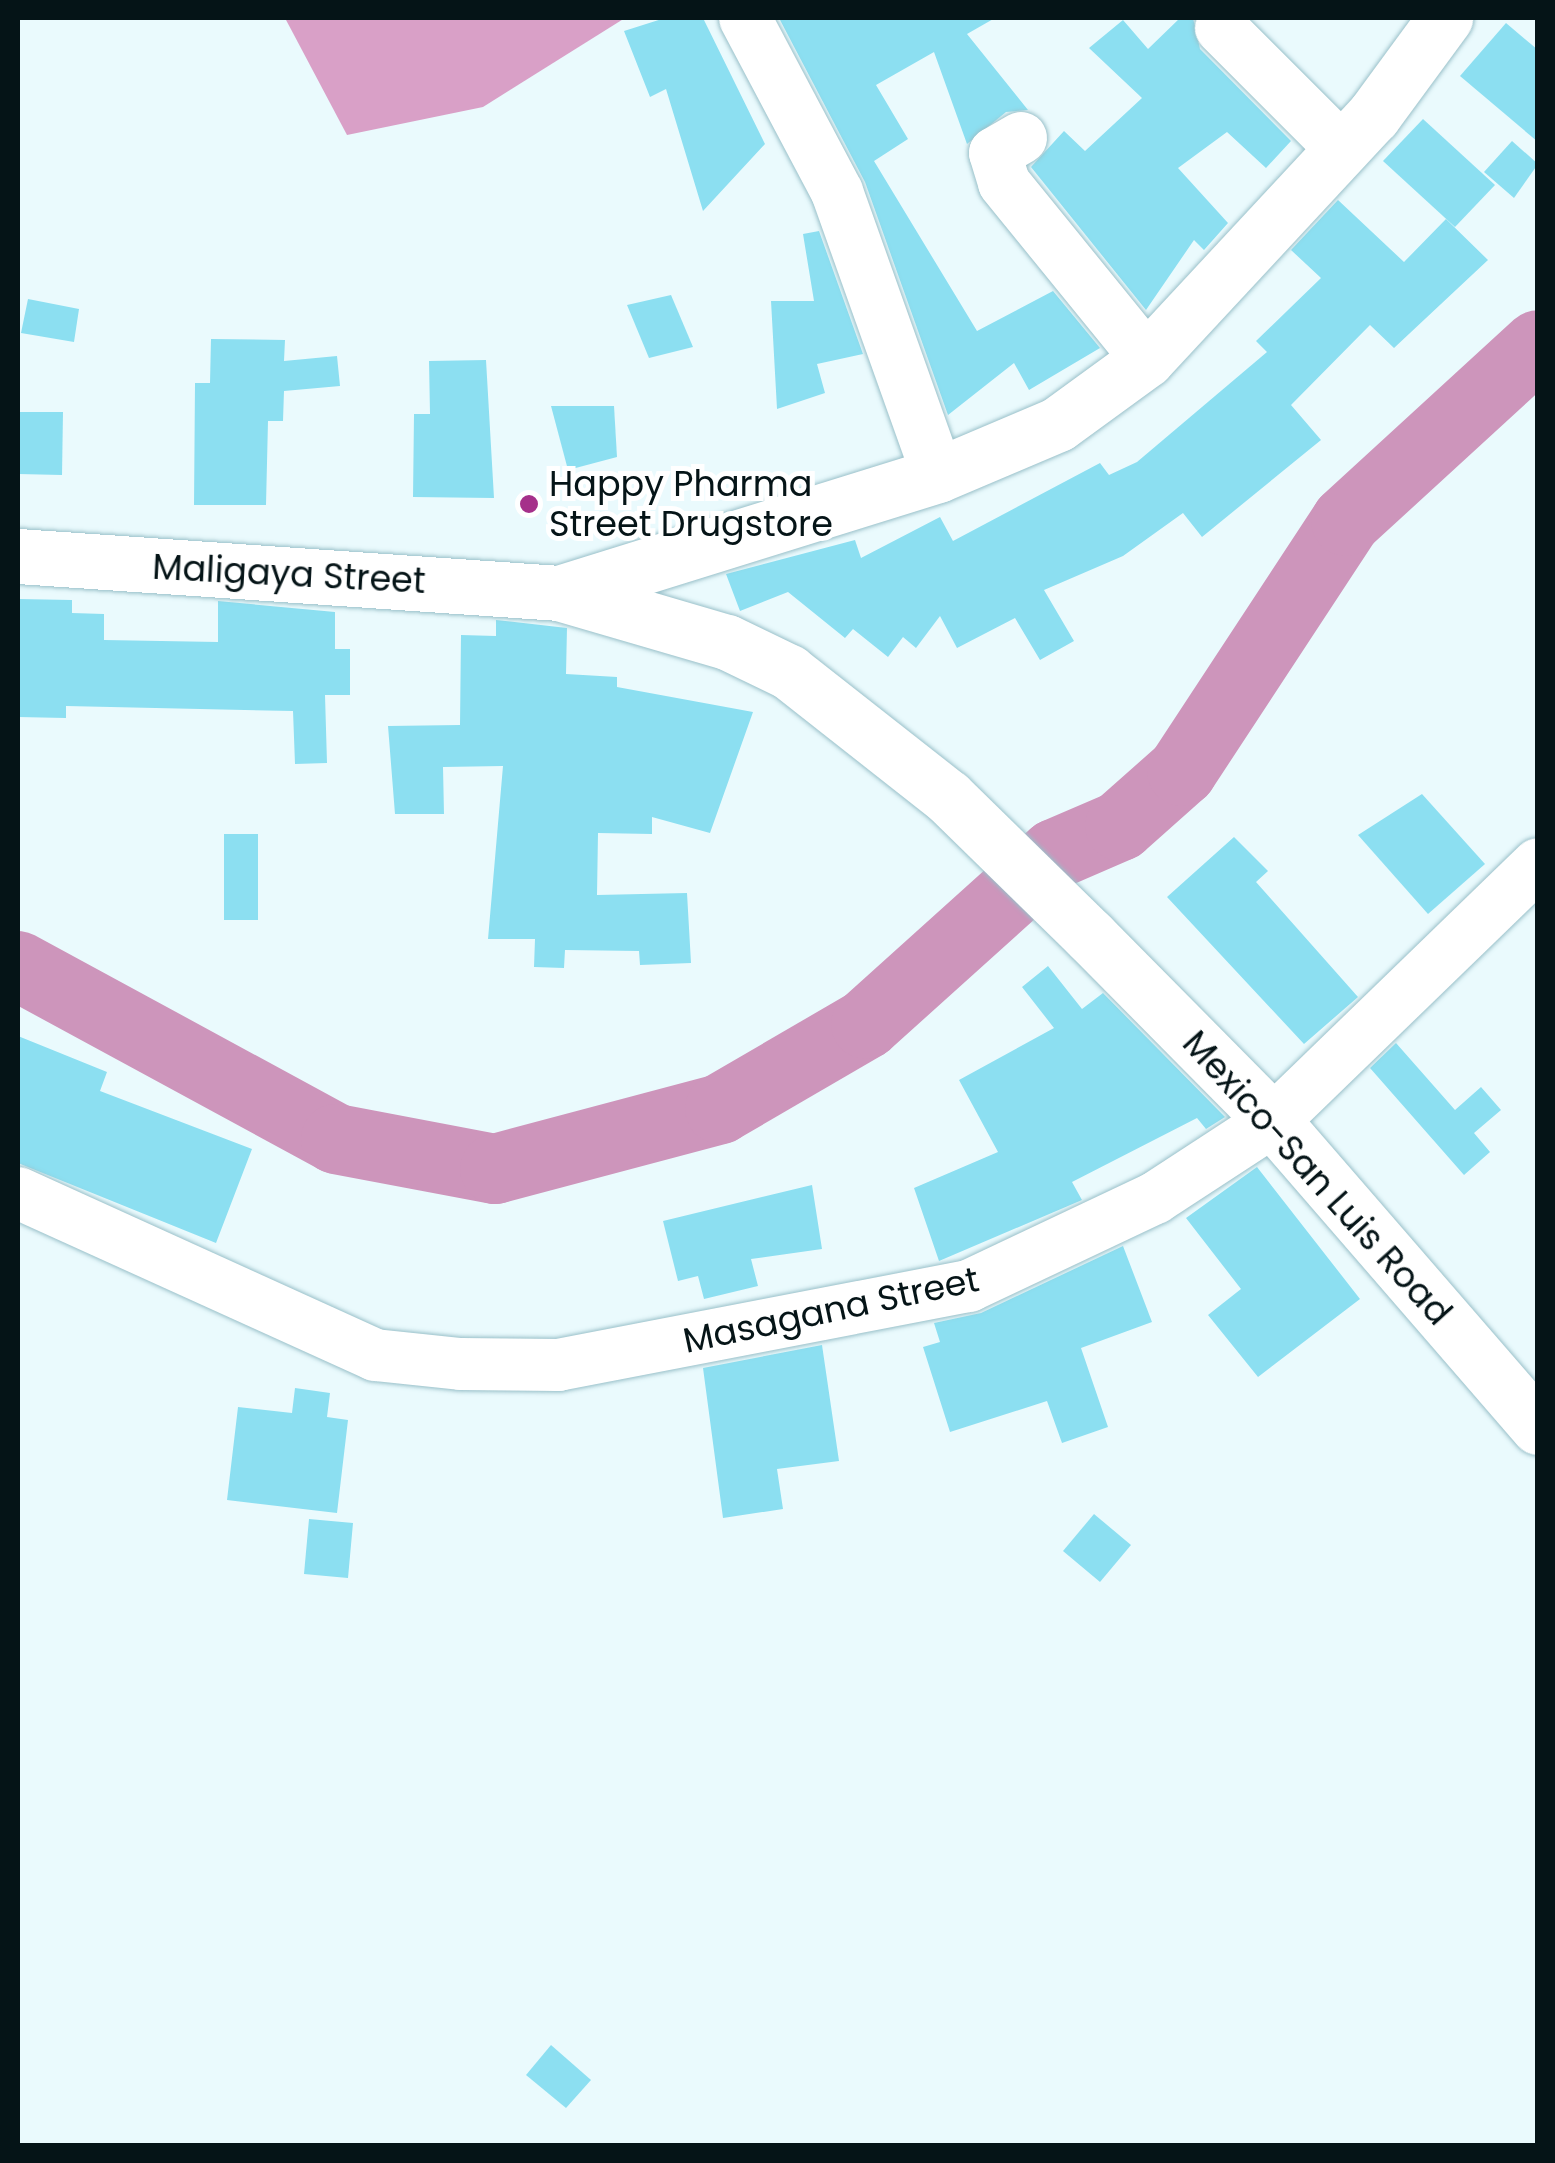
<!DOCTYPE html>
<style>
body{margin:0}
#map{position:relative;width:1555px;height:2163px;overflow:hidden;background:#eafafd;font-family:Poppins,sans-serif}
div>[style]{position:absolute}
.forest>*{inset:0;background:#d9a0c7}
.river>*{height:70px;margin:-35px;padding:0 35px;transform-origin:35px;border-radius:35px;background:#cd95bb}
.building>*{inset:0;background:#8cdff1}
.roads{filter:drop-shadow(0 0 2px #99c0c9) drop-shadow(0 0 2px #99c0c9)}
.minor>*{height:52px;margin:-26px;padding:0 26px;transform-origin:26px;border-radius:26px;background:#fff}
.major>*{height:55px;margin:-27.5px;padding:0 27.5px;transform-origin:27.5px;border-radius:27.5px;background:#fff}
.dots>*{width:28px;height:28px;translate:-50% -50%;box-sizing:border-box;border:5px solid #fff;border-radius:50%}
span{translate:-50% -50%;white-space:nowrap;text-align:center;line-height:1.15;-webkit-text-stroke:10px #fff;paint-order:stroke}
.poi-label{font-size:35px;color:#051417}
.left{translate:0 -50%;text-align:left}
.street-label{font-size:35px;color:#051417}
.frame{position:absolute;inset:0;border:20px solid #051417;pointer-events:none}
</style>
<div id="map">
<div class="forest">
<div style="clip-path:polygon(285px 18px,625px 18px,483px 107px,347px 135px)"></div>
</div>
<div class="river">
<div style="left:18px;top:966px;width:362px;rotate:28.5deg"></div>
<div style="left:336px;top:1139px;width:162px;rotate:10.7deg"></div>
<div style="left:495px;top:1169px;width:233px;rotate:-14.9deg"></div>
<div style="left:720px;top:1109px;width:169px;rotate:-30.2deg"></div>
<div style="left:866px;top:1024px;width:254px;rotate:-42deg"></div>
<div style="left:1055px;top:854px;width:71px;rotate:-23.3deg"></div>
<div style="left:1120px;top:826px;width:83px;rotate:-41.6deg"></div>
<div style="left:1182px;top:771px;width:299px;rotate:-56.7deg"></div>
<div style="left:1346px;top:521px;width:260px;rotate:-42.5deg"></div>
</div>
<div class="building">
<div style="clip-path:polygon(665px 18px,703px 18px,765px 144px,703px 211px,666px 89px,650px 97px,624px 31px)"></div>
<div style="clip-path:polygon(779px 18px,995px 18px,967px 34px,1028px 110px,1006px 112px,967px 144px,934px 52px,876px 85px,908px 139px,874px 161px,977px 331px,1053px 291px,1100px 348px,1029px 390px,1014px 363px,948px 415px,865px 182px)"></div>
<div style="clip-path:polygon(1180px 18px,1193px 18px,1200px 49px,1291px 141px,1266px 168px,1227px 132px,1178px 168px,1228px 223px,1204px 250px,1194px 240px,1146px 310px,1031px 167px,1064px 131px,1085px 151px,1142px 98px,1089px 48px,1123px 20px,1148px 49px)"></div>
<div style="clip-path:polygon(1506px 23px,1538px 50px,1538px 142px,1460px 76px)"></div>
<div style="clip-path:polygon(1423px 119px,1495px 185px,1455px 227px,1383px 161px)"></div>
<div style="clip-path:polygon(1512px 141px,1538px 164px,1514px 198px,1484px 172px)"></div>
<div style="clip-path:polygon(1338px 200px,1404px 262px,1446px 219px,1488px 260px,1394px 348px,1370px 325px,1291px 405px,1321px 440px,1202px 537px,1183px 513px,1123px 556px,1044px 590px,1074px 641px,1040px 660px,1015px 618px,957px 648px,940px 616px,916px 648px,903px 637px,888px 657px,853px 629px,845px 638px,788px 592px,740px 611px,726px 574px,855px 540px,861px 558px,940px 517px,953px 541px,1100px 463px,1109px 475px,1137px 462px,1267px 352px,1256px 341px,1321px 278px,1291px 250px)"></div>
<div style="clip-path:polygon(819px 231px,863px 354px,817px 364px,825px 393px,777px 409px,771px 301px,814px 301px,803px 234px)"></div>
<div style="clip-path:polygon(671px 295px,693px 347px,649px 358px,627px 305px)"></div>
<div style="clip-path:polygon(28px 299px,79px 309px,74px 342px,21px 333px)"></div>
<div style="clip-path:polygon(211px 339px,285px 340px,284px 361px,337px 356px,340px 386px,284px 391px,283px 421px,268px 421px,266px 505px,194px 505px,195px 383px,210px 383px)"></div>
<div style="clip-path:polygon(486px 360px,494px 498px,413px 497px,414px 414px,430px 414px,429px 361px)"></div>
<div style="clip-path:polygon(551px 406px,614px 406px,617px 457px,568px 470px)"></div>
<div style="clip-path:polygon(18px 412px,63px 412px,62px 475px,18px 474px)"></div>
<div style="clip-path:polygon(18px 599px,72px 600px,72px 613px,104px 614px,104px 640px,218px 642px,218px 601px,335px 612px,335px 649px,350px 649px,350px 695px,325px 695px,327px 763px,295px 764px,293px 711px,66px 706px,66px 718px,18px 717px)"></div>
<div style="clip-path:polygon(496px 620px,567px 628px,566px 674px,617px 677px,617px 687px,753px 712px,710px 833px,652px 817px,652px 834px,598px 833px,597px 895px,687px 893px,691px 963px,640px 965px,639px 951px,565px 950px,564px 968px,534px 967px,535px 939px,488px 939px,503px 766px,443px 767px,444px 814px,395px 814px,388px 726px,460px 725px,461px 635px,496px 636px)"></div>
<div style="clip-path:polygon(1422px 794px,1485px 864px,1428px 914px,1358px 835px)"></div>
<div style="clip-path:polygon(224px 834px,258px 834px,258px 920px,224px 920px)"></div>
<div style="clip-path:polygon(1234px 837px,1268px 871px,1256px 882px,1358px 997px,1304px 1044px,1167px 897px)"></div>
<div style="clip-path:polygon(1048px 966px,1082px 1009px,1103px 993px,1225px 1117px,1206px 1129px,1197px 1118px,1072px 1182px,1082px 1200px,939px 1261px,914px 1188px,998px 1152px,959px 1080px,1054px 1028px,1022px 987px)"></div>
<div style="clip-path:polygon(18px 1036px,107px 1072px,100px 1091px,252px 1149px,216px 1243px,18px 1163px)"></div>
<div style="clip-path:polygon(1396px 1043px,1455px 1110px,1481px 1087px,1501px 1110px,1474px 1133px,1490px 1152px,1464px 1175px,1370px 1068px)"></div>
<div style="clip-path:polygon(1257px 1167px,1360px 1299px,1258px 1377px,1208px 1315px,1241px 1289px,1186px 1218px)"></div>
<div style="clip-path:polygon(812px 1185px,822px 1249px,751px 1259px,758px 1286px,704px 1299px,698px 1276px,678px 1281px,663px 1221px)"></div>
<div style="clip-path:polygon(1123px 1246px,1152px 1322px,1081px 1348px,1108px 1427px,1062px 1443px,1047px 1401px,950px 1432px,923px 1347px,940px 1342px,934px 1323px,981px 1313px)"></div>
<div style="clip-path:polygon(822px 1345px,839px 1461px,777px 1469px,783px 1509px,723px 1518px,703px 1368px)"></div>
<div style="clip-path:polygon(295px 1388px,330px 1393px,327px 1417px,348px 1420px,337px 1513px,227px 1500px,238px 1407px,292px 1413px)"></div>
<div style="clip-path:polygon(1094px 1514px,1131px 1545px,1100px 1582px,1063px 1551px)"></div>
<div style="clip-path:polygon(309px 1519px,353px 1523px,348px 1578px,304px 1574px)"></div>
<div style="clip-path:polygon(551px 2045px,591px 2080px,566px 2108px,526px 2075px)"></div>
</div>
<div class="roads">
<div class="minor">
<div style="left:745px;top:18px;width:197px;rotate:62.1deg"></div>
<div style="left:837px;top:192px;width:300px;rotate:70.4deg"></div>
<div style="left:1221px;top:28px;width:170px;rotate:45deg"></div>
<div style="left:1021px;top:138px;width:30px;rotate:150deg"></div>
<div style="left:995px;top:153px;width:31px;rotate:73deg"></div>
<div style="left:1004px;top:183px;width:227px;rotate:50.9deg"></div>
<div style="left:18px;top:1193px;width:392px;rotate:24.4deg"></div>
<div style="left:375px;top:1355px;width:86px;rotate:6deg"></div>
<div style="left:461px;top:1364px;width:97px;rotate:0.6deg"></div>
<div style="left:558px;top:1365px;width:419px;rotate:-10.9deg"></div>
<div style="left:969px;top:1286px;width:206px;rotate:-25.3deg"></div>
<div style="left:1155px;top:1198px;width:141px;rotate:-33.1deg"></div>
<div style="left:1273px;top:1121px;width:369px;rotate:-44.1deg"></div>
</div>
<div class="major">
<div style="left:18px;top:556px;width:542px;rotate:3.91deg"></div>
<div style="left:559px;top:593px;width:175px;rotate:16.3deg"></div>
<div style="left:727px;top:642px;width:69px;rotate:25.8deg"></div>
<div style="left:789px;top:672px;width:202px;rotate:38.2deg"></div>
<div style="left:948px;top:797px;width:199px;rotate:44.4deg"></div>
<div style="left:1090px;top:936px;width:260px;rotate:45.3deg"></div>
<div style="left:1273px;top:1121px;width:405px;rotate:49.1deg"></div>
<div style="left:559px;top:593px;width:397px;rotate:-17.3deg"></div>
<div style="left:938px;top:475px;width:130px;rotate:-23deg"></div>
<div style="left:1058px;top:424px;width:110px;rotate:-36.1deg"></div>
<div style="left:1147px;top:359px;width:332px;rotate:-47.1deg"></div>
<div style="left:1373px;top:116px;width:122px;rotate:-53.7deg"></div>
</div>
</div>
<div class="dots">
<div style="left:529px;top:504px;background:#a5308a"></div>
</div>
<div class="poi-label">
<span class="left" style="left:549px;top:504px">Happy Pharma<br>Street Drugstore</span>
</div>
<div class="street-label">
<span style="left:289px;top:574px;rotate:3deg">Maligaya Street</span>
<span style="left:1317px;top:1178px;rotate:48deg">Mexico-San Luis Road</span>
<span style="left:831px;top:1310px;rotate:-12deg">Masagana Street</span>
</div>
<div class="frame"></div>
</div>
